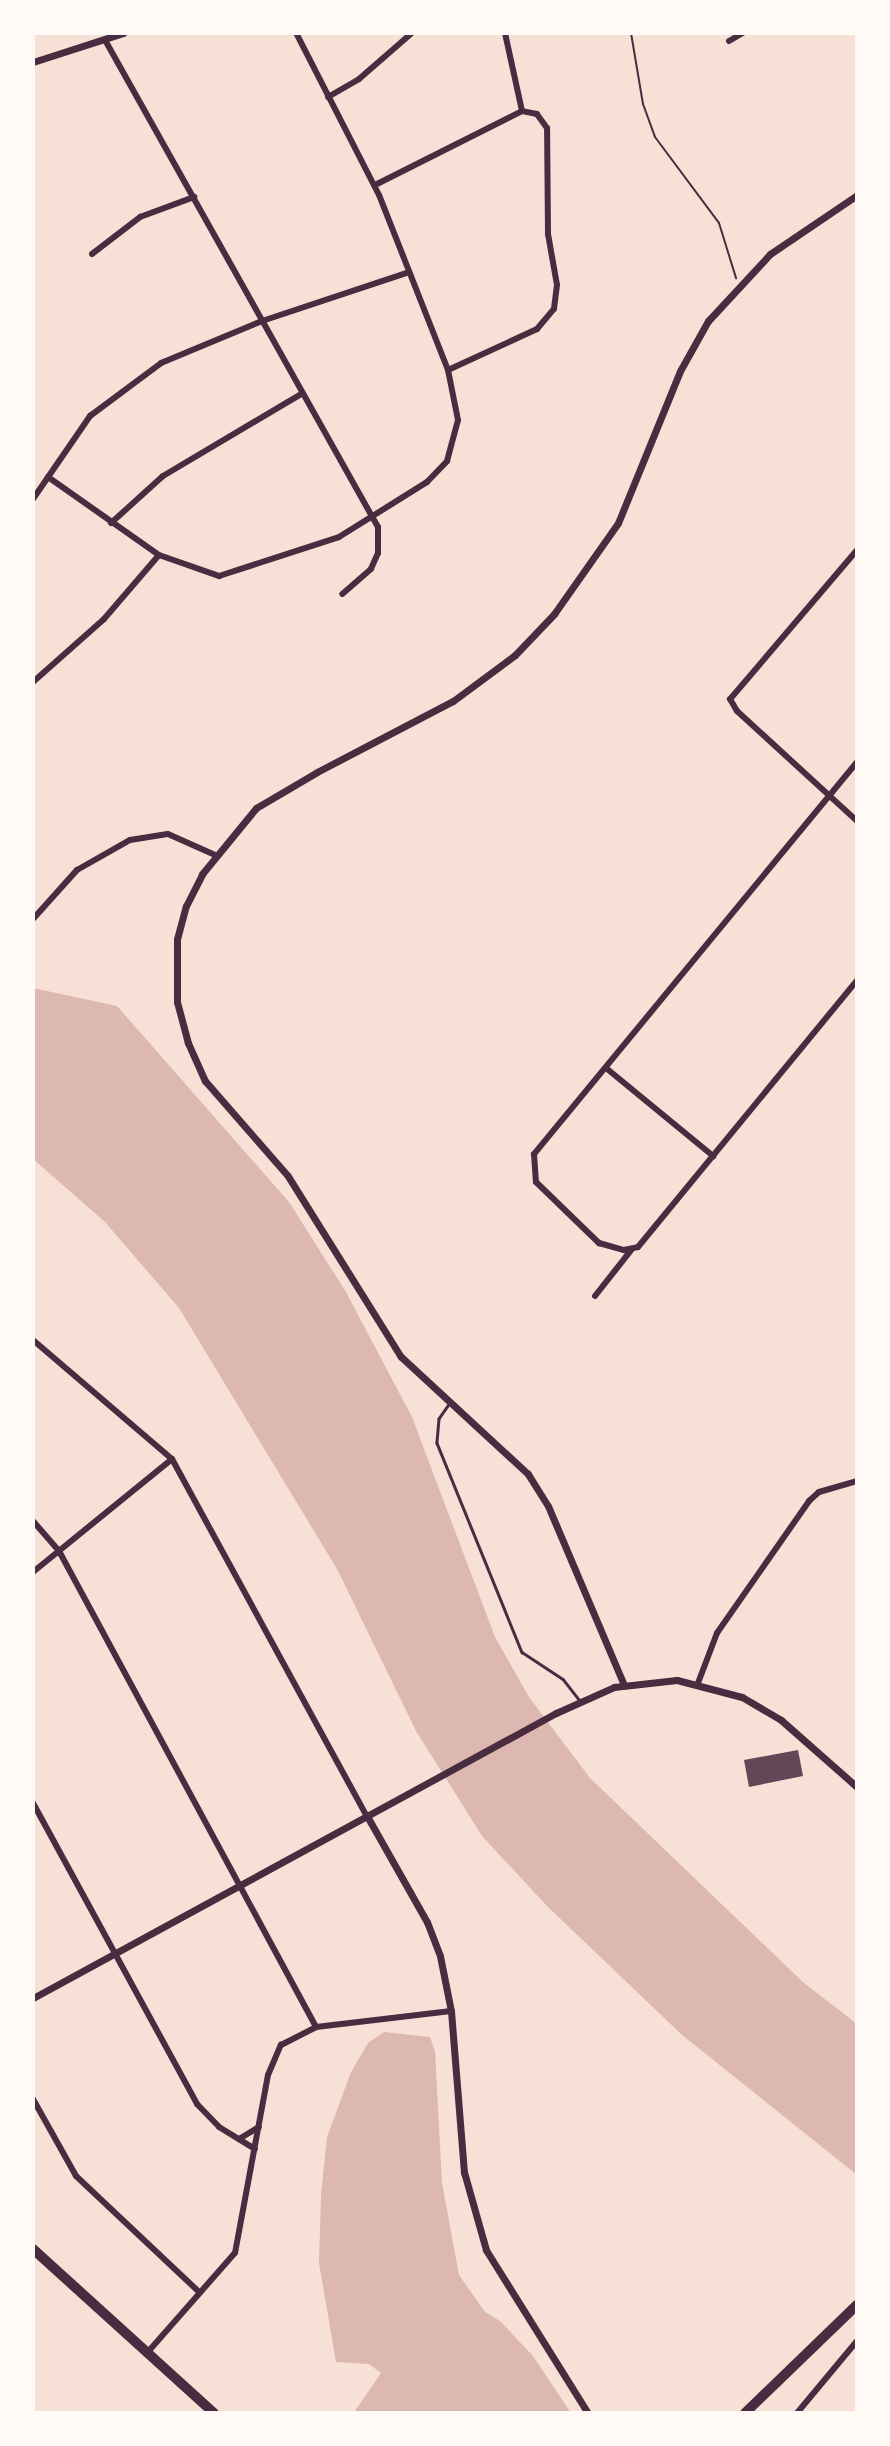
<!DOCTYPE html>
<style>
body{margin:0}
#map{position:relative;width:890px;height:2446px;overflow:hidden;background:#f7e1d7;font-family:Georgia,serif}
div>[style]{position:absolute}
.water>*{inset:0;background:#dcb8b0}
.building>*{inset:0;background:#644757}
.path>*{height:2px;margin:-1px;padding:0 1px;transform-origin:1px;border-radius:1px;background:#4a2c40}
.service>*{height:2.5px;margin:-1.25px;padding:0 1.25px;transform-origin:1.25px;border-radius:1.25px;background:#4a2c40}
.minor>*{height:6px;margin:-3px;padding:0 3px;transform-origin:3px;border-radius:3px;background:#4a2c40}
.tertiary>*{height:7px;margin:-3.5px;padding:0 3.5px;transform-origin:3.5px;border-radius:3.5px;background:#4a2c40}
.primary>*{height:10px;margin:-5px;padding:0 5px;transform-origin:5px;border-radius:5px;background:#4a2c40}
span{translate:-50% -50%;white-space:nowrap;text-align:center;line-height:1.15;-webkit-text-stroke:5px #fffaf5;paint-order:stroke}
.frame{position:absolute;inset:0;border:35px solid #fffaf5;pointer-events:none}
</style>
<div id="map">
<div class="water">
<div style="clip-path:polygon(33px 988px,117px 1006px,289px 1202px,346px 1292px,412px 1417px,495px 1637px,529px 1697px,590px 1778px,804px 1983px,857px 2024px,857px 2175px,682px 2035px,547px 1906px,482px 1836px,416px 1731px,337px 1569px,179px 1308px,105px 1222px,33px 1159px)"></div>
<div style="clip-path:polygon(384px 2032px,430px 2037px,435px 2051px,442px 2183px,459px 2275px,485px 2312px,500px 2321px,533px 2356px,571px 2413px,355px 2411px,381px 2373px,369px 2364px,336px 2362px,319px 2263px,321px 2194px,327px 2137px,351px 2072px,368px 2043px)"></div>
</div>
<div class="building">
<div style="clip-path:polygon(798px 1750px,803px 1776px,749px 1787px,744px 1760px)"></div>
</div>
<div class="path">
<div style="left:631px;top:33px;width:72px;rotate:80.4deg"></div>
<div style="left:643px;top:104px;width:35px;rotate:70deg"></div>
<div style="left:655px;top:137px;width:107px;rotate:53.3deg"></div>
<div style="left:719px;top:223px;width:58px;rotate:72.8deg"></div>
</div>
<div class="service">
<div style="left:450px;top:1403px;width:19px;rotate:125deg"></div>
<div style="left:439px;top:1419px;width:24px;rotate:95deg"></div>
<div style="left:437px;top:1443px;width:226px;rotate:67.9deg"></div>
<div style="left:522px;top:1652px;width:49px;rotate:33.4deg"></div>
<div style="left:563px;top:1679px;width:28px;rotate:52deg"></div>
</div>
<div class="minor">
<div style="left:505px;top:33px;width:80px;rotate:77.7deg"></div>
<div style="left:105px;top:40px;width:558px;rotate:60.73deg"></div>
<div style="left:378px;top:527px;width:26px;rotate:90deg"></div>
<div style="left:378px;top:553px;width:17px;rotate:114deg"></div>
<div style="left:371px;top:569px;width:38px;rotate:139deg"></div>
<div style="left:729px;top:41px;width:16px;rotate:-30deg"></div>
<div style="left:328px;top:97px;width:36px;rotate:-30deg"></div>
<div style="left:359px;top:79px;width:70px;rotate:-41deg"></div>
<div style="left:375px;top:185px;width:165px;rotate:-26.7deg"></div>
<div style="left:92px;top:254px;width:61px;rotate:-37.6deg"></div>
<div style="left:140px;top:217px;width:58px;rotate:-20.3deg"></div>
<div style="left:448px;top:370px;width:98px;rotate:-24.7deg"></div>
<div style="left:537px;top:329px;width:26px;rotate:-50deg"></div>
<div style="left:554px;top:309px;width:24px;rotate:-83deg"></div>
<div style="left:557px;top:285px;width:52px;rotate:-100deg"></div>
<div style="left:548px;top:234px;width:106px;rotate:-90.5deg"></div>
<div style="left:547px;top:128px;width:17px;rotate:-126deg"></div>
<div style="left:537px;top:114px;width:15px;rotate:-169deg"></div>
<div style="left:48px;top:477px;width:136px;rotate:35.1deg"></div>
<div style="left:159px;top:555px;width:64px;rotate:19.3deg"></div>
<div style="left:219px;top:576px;width:126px;rotate:-18deg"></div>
<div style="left:339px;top:537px;width:104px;rotate:-32deg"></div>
<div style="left:427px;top:482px;width:29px;rotate:-46deg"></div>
<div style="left:447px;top:461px;width:42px;rotate:-75deg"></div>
<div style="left:458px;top:420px;width:51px;rotate:-101.3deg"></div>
<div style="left:448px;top:370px;width:188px;rotate:-111.5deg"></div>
<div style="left:379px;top:195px;width:182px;rotate:-117.1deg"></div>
<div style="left:33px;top:499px;width:101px;rotate:-55.5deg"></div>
<div style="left:90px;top:416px;width:89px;rotate:-36.7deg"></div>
<div style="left:161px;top:363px;width:109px;rotate:-22.6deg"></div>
<div style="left:262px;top:321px;width:155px;rotate:-18.4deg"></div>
<div style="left:111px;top:523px;width:70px;rotate:-42.1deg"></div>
<div style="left:163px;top:476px;width:161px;rotate:-30.7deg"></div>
<div style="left:857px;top:550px;width:196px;rotate:130.4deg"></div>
<div style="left:730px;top:699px;width:14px;rotate:60deg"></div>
<div style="left:737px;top:711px;width:163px;rotate:42.5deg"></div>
<div style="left:33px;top:682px;width:95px;rotate:-41.6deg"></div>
<div style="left:104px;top:619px;width:84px;rotate:-49.3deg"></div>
<div style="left:857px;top:762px;width:508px;rotate:129.49deg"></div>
<div style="left:534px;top:1154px;width:28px;rotate:86deg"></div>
<div style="left:536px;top:1182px;width:88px;rotate:44.1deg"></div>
<div style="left:599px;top:1243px;width:26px;rotate:16deg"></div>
<div style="left:624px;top:1250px;width:14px;rotate:-12deg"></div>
<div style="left:638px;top:1247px;width:345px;rotate:-50.6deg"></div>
<div style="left:33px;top:919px;width:66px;rotate:-48.1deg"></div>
<div style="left:77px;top:870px;width:61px;rotate:-29.5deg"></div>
<div style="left:130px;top:840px;width:38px;rotate:-9deg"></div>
<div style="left:168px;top:834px;width:51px;rotate:24.1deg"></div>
<div style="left:606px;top:1068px;width:139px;rotate:39.4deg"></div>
<div style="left:595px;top:1296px;width:60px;rotate:-51.8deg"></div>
<div style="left:33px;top:1340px;width:183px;rotate:40.6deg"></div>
<div style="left:172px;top:1459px;width:407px;rotate:61.4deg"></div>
<div style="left:33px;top:1521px;width:40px;rotate:49deg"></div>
<div style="left:59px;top:1551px;width:541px;rotate:61.63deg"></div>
<div style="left:33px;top:1572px;width:179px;rotate:-39.1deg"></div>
<div style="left:698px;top:1683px;width:53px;rotate:-69.2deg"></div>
<div style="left:717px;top:1633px;width:161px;rotate:-55.1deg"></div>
<div style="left:809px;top:1501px;width:13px;rotate:-42deg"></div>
<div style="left:819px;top:1492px;width:40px;rotate:-16deg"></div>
<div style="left:33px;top:1803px;width:343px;rotate:61.4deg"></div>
<div style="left:197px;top:2104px;width:32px;rotate:46deg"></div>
<div style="left:219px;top:2127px;width:42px;rotate:31.4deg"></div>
<div style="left:33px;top:2099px;width:88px;rotate:60.8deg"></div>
<div style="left:76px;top:2176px;width:170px;rotate:43.3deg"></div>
<div style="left:239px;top:2139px;width:23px;rotate:-31deg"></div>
<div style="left:147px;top:2353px;width:133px;rotate:-48.7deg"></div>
<div style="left:235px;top:2253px;width:181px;rotate:-79.5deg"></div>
<div style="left:268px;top:2075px;width:33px;rotate:-67deg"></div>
<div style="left:281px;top:2045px;width:39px;rotate:-27deg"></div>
<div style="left:316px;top:2027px;width:136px;rotate:-6.8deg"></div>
<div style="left:797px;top:2413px;width:94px;rotate:-50.2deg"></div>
</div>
<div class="tertiary">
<div style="left:33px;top:62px;width:95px;rotate:-17.9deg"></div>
<div style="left:624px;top:1685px;width:194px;rotate:-113deg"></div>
<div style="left:548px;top:1506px;width:38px;rotate:-122deg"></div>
<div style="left:528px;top:1474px;width:173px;rotate:-137.3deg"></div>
<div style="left:401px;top:1357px;width:213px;rotate:-122deg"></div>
<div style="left:288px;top:1176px;width:126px;rotate:-131.1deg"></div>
<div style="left:205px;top:1081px;width:42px;rotate:-114.1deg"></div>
<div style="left:188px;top:1043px;width:42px;rotate:-105deg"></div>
<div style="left:177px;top:1002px;width:63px;rotate:-90deg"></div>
<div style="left:177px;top:939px;width:34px;rotate:-75deg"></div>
<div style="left:186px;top:906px;width:36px;rotate:-63deg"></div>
<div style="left:202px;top:874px;width:85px;rotate:-50.7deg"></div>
<div style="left:256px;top:808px;width:71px;rotate:-30.5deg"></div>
<div style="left:317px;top:772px;width:153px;rotate:-27.6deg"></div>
<div style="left:453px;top:701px;width:77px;rotate:-36.6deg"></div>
<div style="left:515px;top:655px;width:57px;rotate:-46.4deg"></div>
<div style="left:554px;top:614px;width:111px;rotate:-54.9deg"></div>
<div style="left:618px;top:523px;width:164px;rotate:-67.8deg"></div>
<div style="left:680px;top:371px;width:57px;rotate:-60.8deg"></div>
<div style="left:708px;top:321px;width:91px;rotate:-47.2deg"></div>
<div style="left:770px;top:254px;width:105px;rotate:-34.1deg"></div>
<div style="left:367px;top:1816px;width:122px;rotate:60.5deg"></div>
<div style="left:427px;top:1922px;width:36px;rotate:69deg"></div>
<div style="left:440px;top:1956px;width:56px;rotate:78.7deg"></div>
<div style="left:451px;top:2011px;width:162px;rotate:85.4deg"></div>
<div style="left:464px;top:2172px;width:81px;rotate:74.2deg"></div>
<div style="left:486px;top:2250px;width:192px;rotate:58deg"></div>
<div style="left:33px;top:1998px;width:596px;rotate:-28.59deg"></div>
<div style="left:556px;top:1713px;width:64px;rotate:-24.1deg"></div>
<div style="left:614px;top:1687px;width:63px;rotate:-6.3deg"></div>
<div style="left:677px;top:1680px;width:67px;rotate:14.7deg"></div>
<div style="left:742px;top:1697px;width:45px;rotate:30.5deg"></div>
<div style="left:781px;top:1720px;width:101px;rotate:41.4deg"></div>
</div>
<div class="primary">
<div style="left:33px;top:2249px;width:244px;rotate:42.2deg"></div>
<div style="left:745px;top:2413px;width:156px;rotate:-44deg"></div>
</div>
<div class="frame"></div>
</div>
